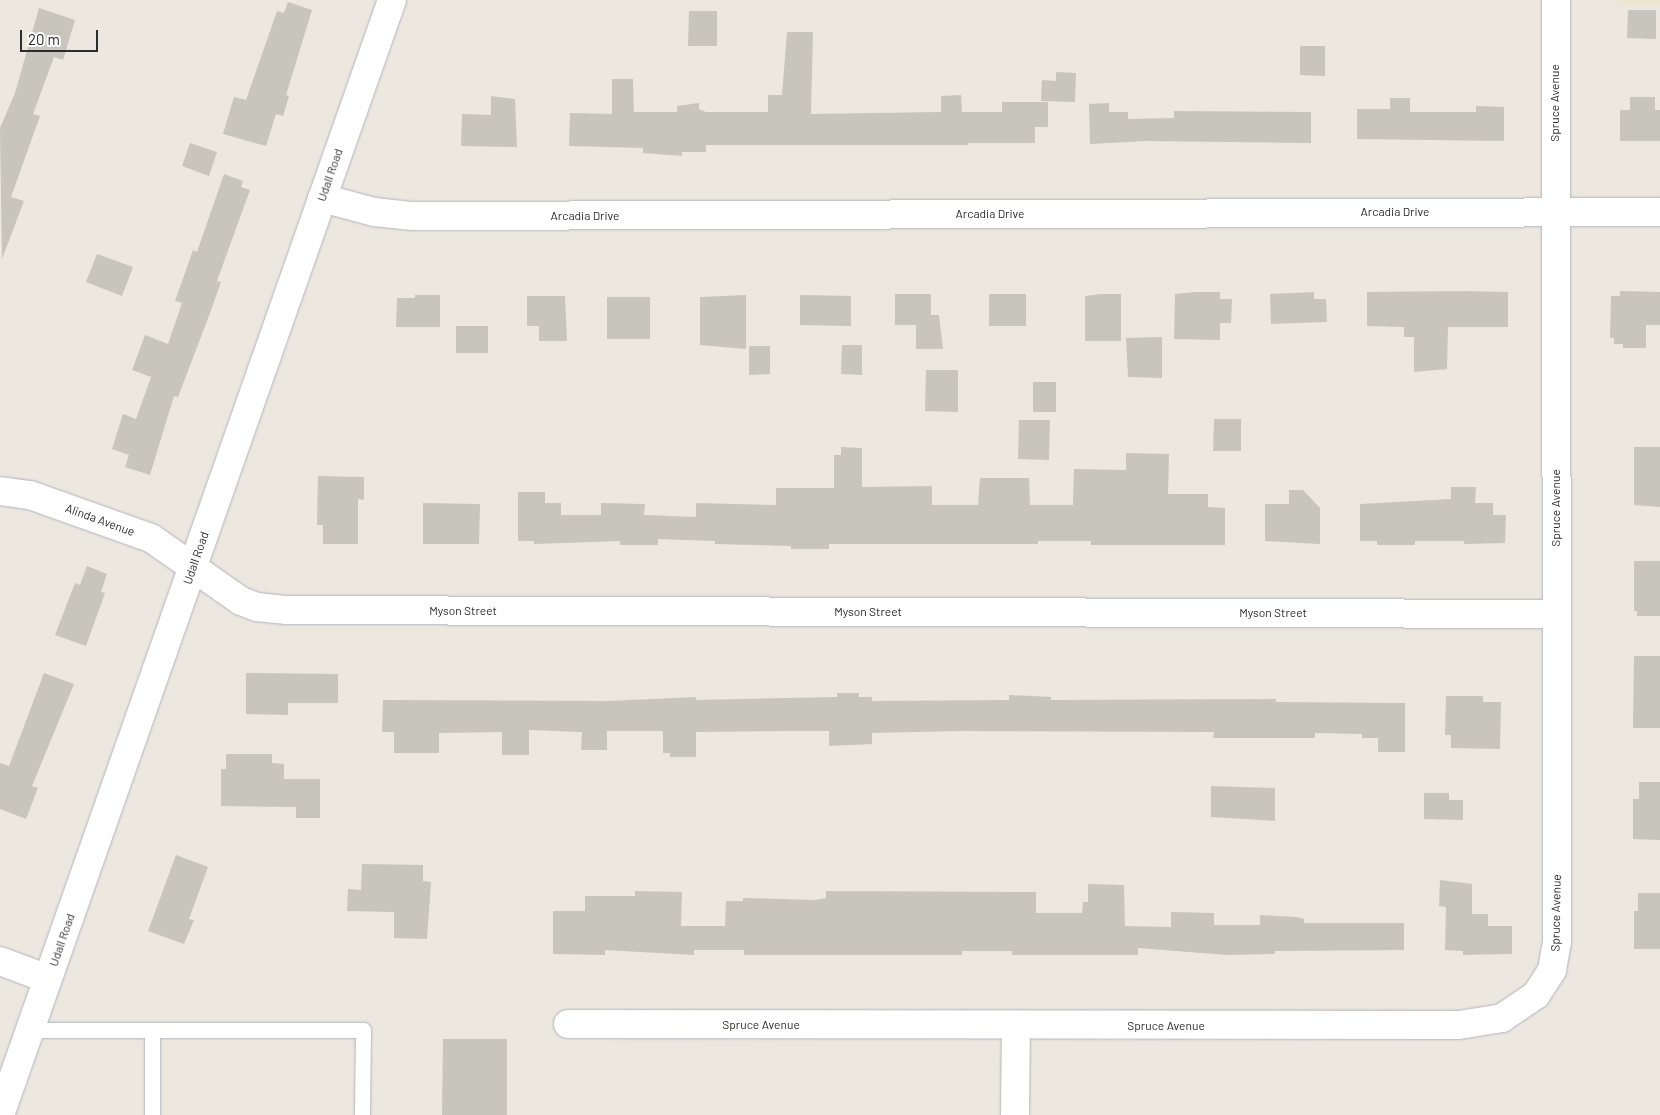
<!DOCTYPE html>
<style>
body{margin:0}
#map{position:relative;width:1660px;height:1115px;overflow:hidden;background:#ece7df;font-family:Barlow,sans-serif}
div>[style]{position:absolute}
.education>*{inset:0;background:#ede5d0}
.building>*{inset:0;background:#c8c5bd}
.roads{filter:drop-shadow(0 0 1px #b2b5be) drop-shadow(0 0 1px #b2b5be)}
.service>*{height:15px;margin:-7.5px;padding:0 7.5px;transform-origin:7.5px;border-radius:7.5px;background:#fff}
.minor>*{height:28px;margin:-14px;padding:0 14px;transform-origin:14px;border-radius:14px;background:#fff}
.secondary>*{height:28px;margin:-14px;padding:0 14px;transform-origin:14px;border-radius:14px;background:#fff}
span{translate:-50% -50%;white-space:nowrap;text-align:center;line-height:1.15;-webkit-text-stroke:5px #fff;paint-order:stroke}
.street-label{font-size:12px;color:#2c2c2c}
.scale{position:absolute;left:20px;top:30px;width:78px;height:22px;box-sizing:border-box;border:2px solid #2c2c2c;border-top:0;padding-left:6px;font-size:15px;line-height:18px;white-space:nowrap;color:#2c2c2c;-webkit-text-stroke:4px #fff;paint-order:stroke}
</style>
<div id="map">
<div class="education">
<div style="clip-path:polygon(1622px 0,1660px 0,1660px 6px,1622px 6px)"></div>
</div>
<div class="building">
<div style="clip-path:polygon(288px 2px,312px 10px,286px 95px,289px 96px,283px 116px,276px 114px,266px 146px,223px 134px,234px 97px,246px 100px,277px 11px,284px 13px)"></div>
<div style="clip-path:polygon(39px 8px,75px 20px,63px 60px,54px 57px,33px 114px,40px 116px,11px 197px,24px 201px,2px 259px,0 128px,15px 93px)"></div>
<div style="clip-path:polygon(1628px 10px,1656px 10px,1656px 39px,1627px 38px)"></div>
<div style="clip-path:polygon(689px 11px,717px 11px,717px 46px,688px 46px)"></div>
<div style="clip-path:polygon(787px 32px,813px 32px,811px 114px,941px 112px,941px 96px,961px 95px,962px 112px,1002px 112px,1002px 102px,1048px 102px,1048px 127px,1035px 127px,1035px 143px,968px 143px,968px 145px,706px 145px,706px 152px,682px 152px,682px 156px,643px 153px,643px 148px,569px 146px,570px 113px,612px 114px,612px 79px,633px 79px,634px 112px,677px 112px,677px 106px,699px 103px,699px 109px,706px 112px,768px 112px,768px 95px,782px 95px)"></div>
<div style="clip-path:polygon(1300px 46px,1325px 46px,1325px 76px,1300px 75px)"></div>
<div style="clip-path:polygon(1056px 72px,1076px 73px,1075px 102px,1041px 101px,1042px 80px,1056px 81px)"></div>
<div style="clip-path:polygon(491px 96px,515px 99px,517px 147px,461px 146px,462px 114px,491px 115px)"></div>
<div style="clip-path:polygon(1630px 97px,1655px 97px,1655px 110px,1660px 110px,1660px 141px,1620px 141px,1620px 110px,1630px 110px)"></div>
<div style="clip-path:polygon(1390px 98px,1410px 98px,1410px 112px,1476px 112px,1476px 106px,1504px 107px,1504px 141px,1357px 139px,1357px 109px,1390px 109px)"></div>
<div style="clip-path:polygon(1109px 103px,1109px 112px,1128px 112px,1128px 119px,1174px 118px,1174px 111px,1311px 112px,1311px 143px,1146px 141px,1090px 144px,1089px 104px)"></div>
<div style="clip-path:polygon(190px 143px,217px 152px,209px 176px,182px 166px)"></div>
<div style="clip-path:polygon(224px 174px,243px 181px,241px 187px,250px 190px,217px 281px,221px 282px,210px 313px,178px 397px,174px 396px,150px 475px,125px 467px,129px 455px,112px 449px,123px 414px,136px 419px,151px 377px,132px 370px,145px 335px,168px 344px,182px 303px,175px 301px,193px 250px,197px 252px)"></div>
<div style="clip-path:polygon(97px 254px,133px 267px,122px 296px,86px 282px)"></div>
<div style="clip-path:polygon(1464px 291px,1508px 292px,1508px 327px,1448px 327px,1447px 369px,1414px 372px,1414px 337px,1404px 337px,1404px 327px,1367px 326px,1367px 292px)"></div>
<div style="clip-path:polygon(1620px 291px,1660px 292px,1660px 325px,1646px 325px,1646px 348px,1623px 348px,1623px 344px,1614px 344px,1614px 338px,1610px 338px,1611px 296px,1620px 296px)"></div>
<div style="clip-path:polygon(1194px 292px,1220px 292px,1220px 299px,1232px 299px,1231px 323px,1220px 323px,1220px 340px,1174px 339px,1175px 294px)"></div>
<div style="clip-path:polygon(1314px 292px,1314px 299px,1326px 299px,1327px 322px,1271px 324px,1270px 294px)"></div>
<div style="clip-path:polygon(895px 294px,931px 294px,931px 315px,939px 315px,943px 349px,916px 349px,916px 325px,895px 325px)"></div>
<div style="clip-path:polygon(989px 294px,1026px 294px,1026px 326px,989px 326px)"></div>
<div style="clip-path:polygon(1100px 294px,1121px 294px,1121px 341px,1085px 341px,1085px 296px)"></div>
<div style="clip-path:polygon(415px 295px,440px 295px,440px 327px,396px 327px,397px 298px,415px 298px)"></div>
<div style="clip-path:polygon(746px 295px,746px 349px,700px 345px,700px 297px)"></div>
<div style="clip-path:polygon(800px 295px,851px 296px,851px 326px,800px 325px)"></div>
<div style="clip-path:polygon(527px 296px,565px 296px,567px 341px,539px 341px,539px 326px,527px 326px)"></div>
<div style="clip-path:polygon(607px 297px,650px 297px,650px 339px,607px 339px)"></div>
<div style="clip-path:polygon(456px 326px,488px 326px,488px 353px,456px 353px)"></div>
<div style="clip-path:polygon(1162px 337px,1162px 378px,1128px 377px,1126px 338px)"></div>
<div style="clip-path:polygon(842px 345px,862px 345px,862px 375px,841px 374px)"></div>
<div style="clip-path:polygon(749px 346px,770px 346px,770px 374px,749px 375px)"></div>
<div style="clip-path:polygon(926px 370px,958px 370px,958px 412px,925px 411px)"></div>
<div style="clip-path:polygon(1033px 382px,1056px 382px,1056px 412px,1033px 412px)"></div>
<div style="clip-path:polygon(1214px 419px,1241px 419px,1241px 451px,1213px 451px)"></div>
<div style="clip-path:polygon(1019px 420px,1050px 420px,1049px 460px,1018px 459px)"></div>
<div style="clip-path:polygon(841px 447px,862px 448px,862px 487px,932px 486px,932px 505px,978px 505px,980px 478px,1029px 478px,1030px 505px,1073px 505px,1074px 469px,1126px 470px,1126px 453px,1169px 454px,1168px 494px,1208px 494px,1208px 507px,1225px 508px,1225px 545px,1091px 545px,1091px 541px,1038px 541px,1038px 544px,829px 544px,829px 549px,791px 549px,791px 546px,715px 544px,715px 541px,658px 539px,658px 545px,620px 545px,620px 541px,534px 544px,534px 541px,518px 541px,518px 492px,545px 492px,545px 503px,561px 503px,561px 515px,601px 515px,601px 503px,645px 504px,644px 515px,696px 517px,696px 503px,776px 505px,776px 488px,834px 488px,834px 455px,841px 455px)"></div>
<div style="clip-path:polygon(1634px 447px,1660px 447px,1660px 507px,1634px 505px)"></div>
<div style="clip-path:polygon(318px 476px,364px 477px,364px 500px,358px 499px,358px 544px,323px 544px,323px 525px,317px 525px)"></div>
<div style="clip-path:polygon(1451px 487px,1476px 487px,1475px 503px,1493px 503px,1493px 515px,1506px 515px,1505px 543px,1464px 544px,1464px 541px,1415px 541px,1415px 545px,1377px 545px,1377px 541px,1360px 541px,1360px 504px,1451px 499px)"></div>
<div style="clip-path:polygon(1289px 490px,1303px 490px,1320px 508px,1320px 544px,1265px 541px,1265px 504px,1289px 504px)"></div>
<div style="clip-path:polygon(423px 503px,480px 504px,479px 544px,423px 544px)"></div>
<div style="clip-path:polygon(1634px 561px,1660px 561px,1660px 616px,1637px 616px,1637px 611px,1634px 611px)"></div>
<div style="clip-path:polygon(87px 566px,107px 574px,101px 592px,105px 593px,86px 646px,55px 635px,75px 583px,80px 585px)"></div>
<div style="clip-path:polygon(1634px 656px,1660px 656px,1660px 728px,1633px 728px)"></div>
<div style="clip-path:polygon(44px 673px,74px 684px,32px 786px,38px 788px,26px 819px,0 809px,0 763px,9px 766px)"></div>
<div style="clip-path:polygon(246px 673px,338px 674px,338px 703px,288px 703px,288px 715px,246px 714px)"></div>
<div style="clip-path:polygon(837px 693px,859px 693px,859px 697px,872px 697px,872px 701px,1009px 700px,1009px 695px,1051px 697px,1051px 700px,1276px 699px,1276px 702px,1405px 703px,1405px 752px,1378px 752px,1378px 738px,1362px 738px,1362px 734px,1315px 733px,1315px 738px,1213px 738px,1214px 732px,960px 731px,872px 733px,872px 744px,829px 746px,829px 731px,785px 731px,696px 732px,696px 757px,670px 757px,670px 753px,663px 753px,663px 731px,607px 731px,607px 750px,581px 750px,582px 732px,529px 730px,529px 755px,502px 755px,502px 732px,439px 733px,439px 753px,394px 753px,394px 732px,382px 732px,383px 700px,608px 701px,696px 697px,696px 700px,837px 697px)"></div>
<div style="clip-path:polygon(1446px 696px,1483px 696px,1483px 702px,1501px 702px,1500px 749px,1451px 748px,1451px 735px,1445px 735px)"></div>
<div style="clip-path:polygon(226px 754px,272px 754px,272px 763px,284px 764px,284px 779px,320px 779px,320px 818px,296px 818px,296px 807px,221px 806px,221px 769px,226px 769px)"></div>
<div style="clip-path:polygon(1639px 782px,1660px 782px,1660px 840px,1633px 839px,1633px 799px,1639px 799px)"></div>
<div style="clip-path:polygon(1211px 786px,1275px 788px,1275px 821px,1211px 817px)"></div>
<div style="clip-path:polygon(1424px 793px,1449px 793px,1449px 800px,1463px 800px,1463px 820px,1424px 819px)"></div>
<div style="clip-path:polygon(176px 855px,208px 867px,189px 919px,194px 920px,184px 944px,148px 931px)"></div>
<div style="clip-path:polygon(362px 864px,423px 865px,423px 881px,431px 882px,427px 939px,394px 938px,394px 912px,347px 911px,348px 889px,361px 890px)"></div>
<div style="clip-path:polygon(1440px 880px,1472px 884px,1472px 914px,1488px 914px,1488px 926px,1512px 926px,1512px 954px,1463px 955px,1463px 951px,1445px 950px,1446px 907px,1439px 906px)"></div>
<div style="clip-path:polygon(1088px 884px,1124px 885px,1125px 926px,1171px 927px,1171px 912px,1214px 913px,1214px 925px,1260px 925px,1260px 915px,1297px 917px,1304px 919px,1304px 923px,1404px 923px,1404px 950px,1275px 951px,1275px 954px,1227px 955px,1138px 948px,1138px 955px,1012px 955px,1012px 951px,962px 951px,962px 955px,744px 955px,744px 950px,694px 950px,694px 955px,605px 950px,605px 955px,553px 954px,553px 911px,585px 911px,585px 896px,635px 896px,635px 891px,682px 892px,681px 926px,725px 926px,726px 901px,743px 901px,743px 898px,815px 900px,826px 898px,826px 891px,1036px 892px,1036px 913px,1082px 913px,1083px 902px,1088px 902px)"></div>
<div style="clip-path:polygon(1638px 893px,1660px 893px,1660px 949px,1634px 949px,1634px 911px,1638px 911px)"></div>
<div style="clip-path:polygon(443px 1039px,507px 1039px,507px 1115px,442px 1115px)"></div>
</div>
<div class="roads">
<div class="service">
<div style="left:30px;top:1030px;width:333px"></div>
<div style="left:363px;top:1030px;width:85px;rotate:90.7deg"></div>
<div style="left:152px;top:1115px;width:84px;rotate:-90deg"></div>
</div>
<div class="minor">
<div style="left:322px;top:198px;width:54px;rotate:15.1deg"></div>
<div style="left:374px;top:212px;width:39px;rotate:6deg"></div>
<div style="left:413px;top:216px;width:1247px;rotate:-0.18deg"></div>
<div style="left:0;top:491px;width:30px;rotate:8deg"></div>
<div style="left:30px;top:495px;width:128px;rotate:19.6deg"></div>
<div style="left:151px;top:538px;width:110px;rotate:35deg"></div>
<div style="left:241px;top:601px;width:17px;rotate:21deg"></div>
<div style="left:257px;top:607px;width:30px;rotate:6deg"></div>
<div style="left:287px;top:610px;width:1268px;rotate:0.18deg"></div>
<div style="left:0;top:961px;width:51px;rotate:20.6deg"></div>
<div style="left:568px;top:1024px;width:891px;rotate:0.06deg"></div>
<div style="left:1459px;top:1025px;width:44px;rotate:-9.2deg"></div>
<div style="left:1502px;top:1018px;width:41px;rotate:-34.1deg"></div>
<div style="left:1536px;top:995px;width:30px;rotate:-57deg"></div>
<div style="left:1552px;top:970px;width:27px;rotate:-80deg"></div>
<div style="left:1557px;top:943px;width:943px;rotate:-90.06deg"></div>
<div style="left:1015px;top:1115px;width:89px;rotate:-89.4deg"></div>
</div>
<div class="secondary">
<div style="left:0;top:1115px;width:1182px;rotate:-70.63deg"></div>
</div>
</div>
<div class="street-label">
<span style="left:1555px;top:103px;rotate:-90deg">Spruce Avenue</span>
<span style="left:330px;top:175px;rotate:-71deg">Udall Road</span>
<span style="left:1395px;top:212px">Arcadia Drive</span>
<span style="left:990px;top:214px">Arcadia Drive</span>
<span style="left:585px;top:216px">Arcadia Drive</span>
<span style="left:1556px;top:508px;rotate:-90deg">Spruce Avenue</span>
<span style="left:100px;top:520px;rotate:20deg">Alinda Avenue</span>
<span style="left:196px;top:558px;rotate:-71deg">Udall Road</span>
<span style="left:463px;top:611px">Myson Street</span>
<span style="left:868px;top:612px">Myson Street</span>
<span style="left:1273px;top:613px">Myson Street</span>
<span style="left:1556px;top:913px;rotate:-89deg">Spruce Avenue</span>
<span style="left:62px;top:940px;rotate:-71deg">Udall Road</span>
<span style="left:761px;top:1025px">Spruce Avenue</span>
<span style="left:1166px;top:1026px">Spruce Avenue</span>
</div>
<div class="scale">20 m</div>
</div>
